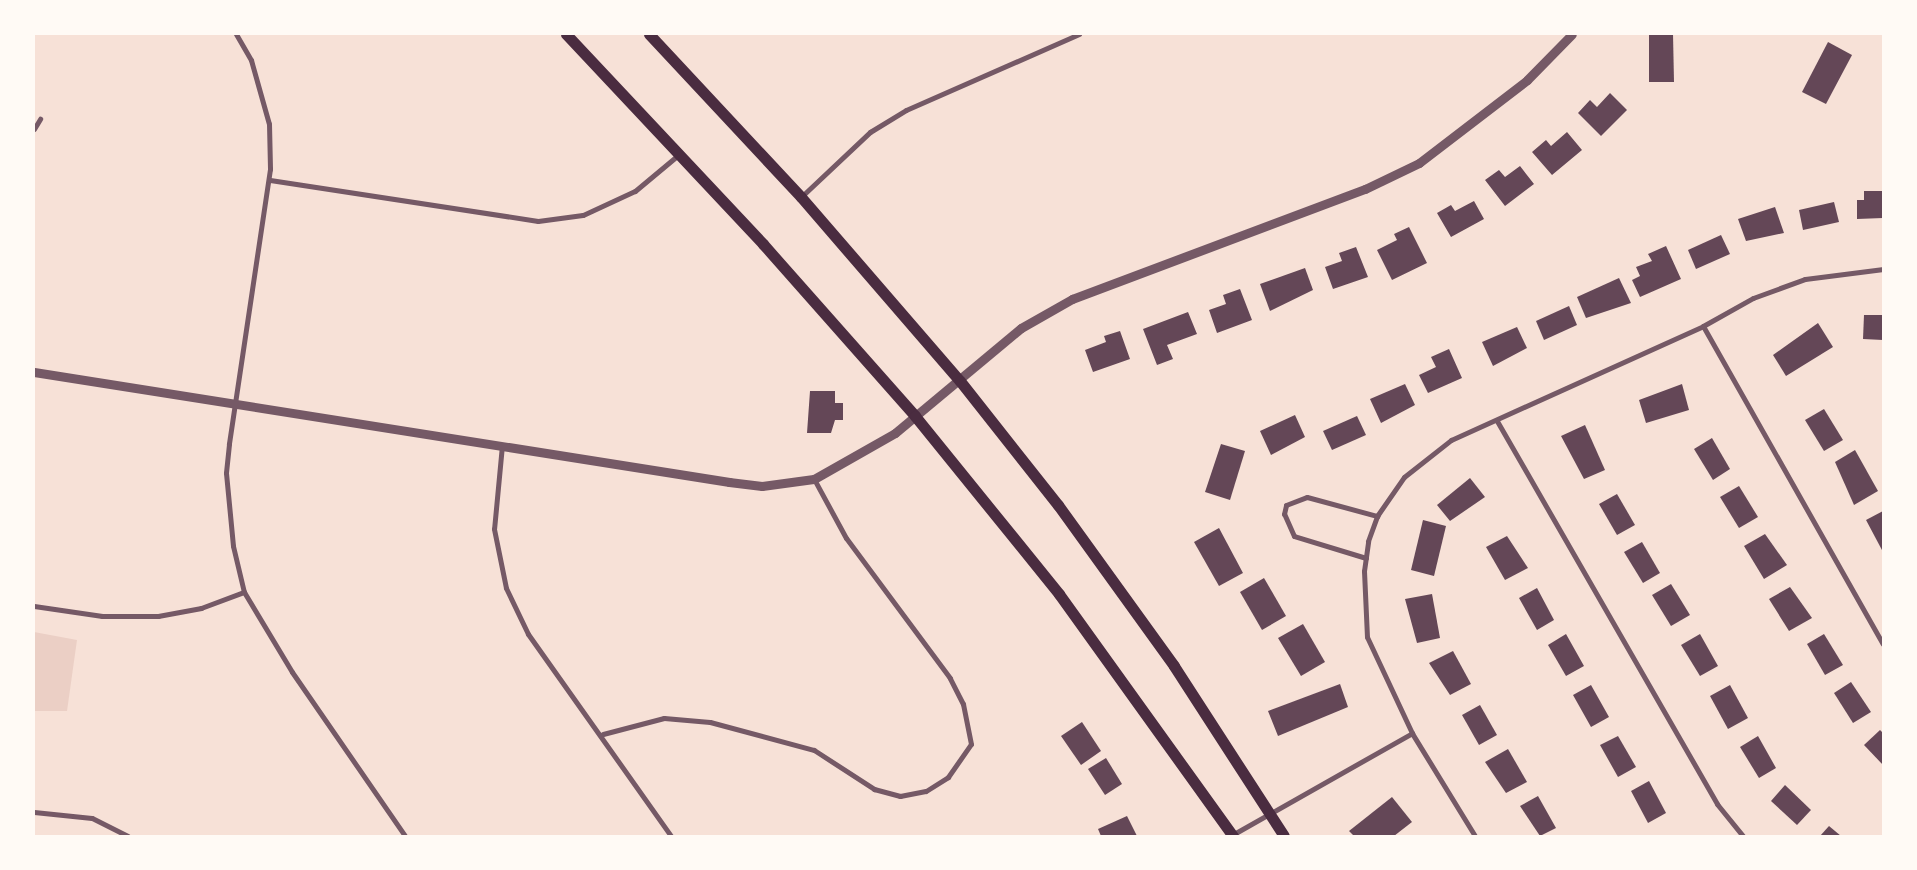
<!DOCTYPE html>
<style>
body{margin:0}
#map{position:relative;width:1917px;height:870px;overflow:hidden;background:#f7e1d7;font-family:Ubuntu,sans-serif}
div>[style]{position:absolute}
.green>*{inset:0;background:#ebcfc5}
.building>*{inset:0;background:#644757}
.minor>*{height:5px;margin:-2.5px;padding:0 2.5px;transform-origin:2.5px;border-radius:2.5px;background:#755966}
.tertiary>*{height:9px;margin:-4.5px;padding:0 4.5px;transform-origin:4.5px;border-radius:4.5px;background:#755966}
.primary>*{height:11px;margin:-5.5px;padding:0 5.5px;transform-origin:5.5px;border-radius:5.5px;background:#4a2c40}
span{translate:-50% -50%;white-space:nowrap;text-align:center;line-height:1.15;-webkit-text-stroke:4.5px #fffaf5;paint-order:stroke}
.frame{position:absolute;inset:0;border:35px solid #fffaf5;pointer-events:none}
</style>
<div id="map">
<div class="green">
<div style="clip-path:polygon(34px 632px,77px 640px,67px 711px,34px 711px)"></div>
</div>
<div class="building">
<div style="clip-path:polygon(1649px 34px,1673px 34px,1674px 82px,1649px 82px)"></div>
<div style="clip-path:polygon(1828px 42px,1852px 55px,1826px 104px,1802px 92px)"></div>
<div style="clip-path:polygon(1610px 93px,1627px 110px,1601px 136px,1578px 113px,1590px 100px,1597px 107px)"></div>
<div style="clip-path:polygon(1567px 132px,1582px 150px,1552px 175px,1532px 152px,1546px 140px,1551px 146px)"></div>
<div style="clip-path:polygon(1520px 166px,1534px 184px,1505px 206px,1485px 180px,1499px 170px,1505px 177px)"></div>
<div style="clip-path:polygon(1864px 191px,1883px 191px,1883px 218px,1857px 219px,1857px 200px,1864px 200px)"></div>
<div style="clip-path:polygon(1474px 201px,1484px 219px,1451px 237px,1437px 213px,1451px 205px,1455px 211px)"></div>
<div style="clip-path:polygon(1834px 202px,1839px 222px,1803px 230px,1799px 210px)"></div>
<div style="clip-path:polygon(1775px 207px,1784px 233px,1746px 241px,1738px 219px)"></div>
<div style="clip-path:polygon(1409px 227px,1427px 263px,1392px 280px,1377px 250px,1397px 240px,1394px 234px)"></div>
<div style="clip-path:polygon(1721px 235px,1730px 254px,1696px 269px,1688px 250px)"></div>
<div style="clip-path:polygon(1666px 246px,1681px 279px,1640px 297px,1632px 280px,1640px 276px,1636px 267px,1652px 261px,1648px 254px)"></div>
<div style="clip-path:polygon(1356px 247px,1368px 277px,1333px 289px,1325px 267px,1342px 261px,1339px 253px)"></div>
<div style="clip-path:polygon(1305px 268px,1313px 290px,1270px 311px,1260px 284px)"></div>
<div style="clip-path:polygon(1619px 278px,1631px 303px,1586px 318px,1577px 297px)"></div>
<div style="clip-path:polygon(1240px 289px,1252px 320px,1217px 333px,1209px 310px,1226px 304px,1223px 295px)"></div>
<div style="clip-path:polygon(1569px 306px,1577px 325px,1544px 340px,1536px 321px)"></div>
<div style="clip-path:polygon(1188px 312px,1197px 334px,1167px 345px,1173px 359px,1157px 365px,1143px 329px)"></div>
<div style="clip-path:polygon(1864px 315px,1883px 315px,1883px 340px,1863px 339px)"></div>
<div style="clip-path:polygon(1818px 323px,1833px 347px,1786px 376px,1773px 355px)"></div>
<div style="clip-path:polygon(1517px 327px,1527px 348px,1493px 366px,1482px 342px)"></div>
<div style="clip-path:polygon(1120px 331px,1130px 359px,1093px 372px,1085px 350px,1106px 342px,1104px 336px)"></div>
<div style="clip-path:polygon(1449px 349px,1462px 378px,1428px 393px,1419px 375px,1436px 367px,1431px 357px)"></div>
<div style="clip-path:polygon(1405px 384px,1415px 405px,1381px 423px,1370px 399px)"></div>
<div style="clip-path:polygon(1682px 384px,1689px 410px,1646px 423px,1639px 400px)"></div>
<div style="clip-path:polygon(810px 391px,835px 391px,835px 403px,843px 403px,843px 420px,835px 420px,831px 433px,807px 433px)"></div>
<div style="clip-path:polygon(1824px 409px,1843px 440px,1824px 451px,1805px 420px)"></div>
<div style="clip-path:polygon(1295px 415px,1305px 437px,1271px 455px,1260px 431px)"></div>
<div style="clip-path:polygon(1357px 416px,1366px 435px,1332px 450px,1323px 431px)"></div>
<div style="clip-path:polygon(1585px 425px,1605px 470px,1584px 479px,1561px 436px)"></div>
<div style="clip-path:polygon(1712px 438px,1730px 469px,1713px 480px,1694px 449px)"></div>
<div style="clip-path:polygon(1221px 444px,1245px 451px,1230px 500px,1205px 492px)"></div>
<div style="clip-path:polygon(1855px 450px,1878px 491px,1854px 505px,1835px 462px)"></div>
<div style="clip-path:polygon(1470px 478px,1485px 497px,1450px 521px,1437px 505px)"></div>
<div style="clip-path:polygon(1739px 486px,1758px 517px,1739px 528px,1720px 497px)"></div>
<div style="clip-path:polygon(1617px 494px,1635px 525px,1617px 535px,1599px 504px)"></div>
<div style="clip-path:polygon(1883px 511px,1883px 552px,1866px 520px)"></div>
<div style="clip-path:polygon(1423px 520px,1446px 526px,1434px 576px,1411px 570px)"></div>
<div style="clip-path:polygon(1219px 528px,1243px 573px,1219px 586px,1194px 542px)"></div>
<div style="clip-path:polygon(1765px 534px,1787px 565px,1764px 579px,1744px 546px)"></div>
<div style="clip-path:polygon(1507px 536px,1528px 568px,1505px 580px,1486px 547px)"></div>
<div style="clip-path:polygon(1642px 542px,1660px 573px,1643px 583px,1624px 552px)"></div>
<div style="clip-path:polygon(1264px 578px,1286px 616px,1262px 630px,1240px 592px)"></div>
<div style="clip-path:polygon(1671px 584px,1690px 615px,1671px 626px,1652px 595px)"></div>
<div style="clip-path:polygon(1790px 587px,1812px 618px,1789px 631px,1769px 599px)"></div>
<div style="clip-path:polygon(1537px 588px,1554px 620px,1537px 630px,1519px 598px)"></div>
<div style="clip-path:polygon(1432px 594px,1440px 638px,1417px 643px,1405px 599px)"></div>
<div style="clip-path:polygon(1303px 624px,1325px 662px,1301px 676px,1278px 638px)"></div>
<div style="clip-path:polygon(1566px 634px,1584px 666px,1566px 676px,1548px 645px)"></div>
<div style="clip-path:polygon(1700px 634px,1718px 666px,1700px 676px,1681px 645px)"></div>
<div style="clip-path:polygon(1824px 634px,1843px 665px,1825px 675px,1807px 644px)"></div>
<div style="clip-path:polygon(1453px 651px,1471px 684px,1450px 695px,1429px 663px)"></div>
<div style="clip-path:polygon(1851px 682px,1871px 712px,1853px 723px,1834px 693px)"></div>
<div style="clip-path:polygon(1340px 684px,1348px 707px,1278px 736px,1268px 711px)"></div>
<div style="clip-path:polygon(1591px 685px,1609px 717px,1591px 727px,1573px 695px)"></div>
<div style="clip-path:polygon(1730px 685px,1748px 718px,1728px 729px,1710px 696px)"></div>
<div style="clip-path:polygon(1480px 705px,1497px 735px,1479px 745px,1462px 715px)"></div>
<div style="clip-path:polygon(1082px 722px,1101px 751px,1081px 765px,1061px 736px)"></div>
<div style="clip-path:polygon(1880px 730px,1883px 733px,1883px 765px,1864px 745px)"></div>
<div style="clip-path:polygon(1618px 736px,1636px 767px,1618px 777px,1600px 745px)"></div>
<div style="clip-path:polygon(1758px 736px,1776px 768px,1759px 778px,1740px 747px)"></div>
<div style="clip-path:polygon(1508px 749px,1527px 782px,1506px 793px,1485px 762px)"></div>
<div style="clip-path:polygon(1106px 758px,1122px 784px,1105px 795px,1088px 769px)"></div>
<div style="clip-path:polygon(1649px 781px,1666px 813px,1648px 823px,1631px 791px)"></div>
<div style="clip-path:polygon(1785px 785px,1811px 810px,1797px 825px,1771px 801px)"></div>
<div style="clip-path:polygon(1538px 796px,1556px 828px,1540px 836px,1520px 806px)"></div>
<div style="clip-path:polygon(1392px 797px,1412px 822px,1394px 836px,1354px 836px,1349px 831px)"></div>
<div style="clip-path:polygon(1127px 816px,1137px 836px,1101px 836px,1098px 829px)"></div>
<div style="clip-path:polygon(1829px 826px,1841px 836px,1820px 836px)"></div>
</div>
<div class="minor">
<div style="left:236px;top:34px;width:30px;rotate:60deg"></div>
<div style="left:251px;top:60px;width:66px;rotate:74.3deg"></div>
<div style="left:269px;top:124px;width:45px;rotate:88.7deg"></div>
<div style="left:270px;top:169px;width:278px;rotate:98.5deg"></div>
<div style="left:229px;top:444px;width:29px;rotate:96deg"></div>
<div style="left:226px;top:473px;width:73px;rotate:84.5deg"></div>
<div style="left:233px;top:546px;width:47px;rotate:76.6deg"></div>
<div style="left:244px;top:592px;width:93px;rotate:59deg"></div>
<div style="left:292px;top:672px;width:199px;rotate:55.4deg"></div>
<div style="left:34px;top:129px;width:12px;rotate:-59deg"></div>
<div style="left:270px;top:180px;width:271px;rotate:8.7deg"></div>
<div style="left:538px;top:221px;width:45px;rotate:-7.6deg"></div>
<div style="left:583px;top:215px;width:57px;rotate:-24.8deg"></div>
<div style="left:635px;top:191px;width:55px;rotate:-39.8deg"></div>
<div style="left:801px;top:197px;width:95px;rotate:-43.3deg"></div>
<div style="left:870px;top:132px;width:42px;rotate:-31.4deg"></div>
<div style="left:906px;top:110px;width:189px;rotate:-23.7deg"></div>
<div style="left:1703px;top:326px;width:365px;rotate:60.5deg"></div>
<div style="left:1497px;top:421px;width:442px;rotate:60.1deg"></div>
<div style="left:1717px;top:804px;width:41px;rotate:50.9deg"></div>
<div style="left:502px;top:445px;width:84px;rotate:95.4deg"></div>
<div style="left:494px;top:529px;width:60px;rotate:78.5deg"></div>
<div style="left:506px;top:588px;width:51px;rotate:64.4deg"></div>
<div style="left:528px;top:634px;width:247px;rotate:54.7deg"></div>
<div style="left:1366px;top:558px;width:75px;rotate:-163deg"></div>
<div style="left:1294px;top:536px;width:24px;rotate:-114deg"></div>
<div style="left:1284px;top:514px;width:9px;rotate:-77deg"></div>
<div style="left:1286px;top:505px;width:22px;rotate:-21deg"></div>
<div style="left:1307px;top:497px;width:73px;rotate:15.2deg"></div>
<div style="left:34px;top:606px;width:69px;rotate:8.4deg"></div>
<div style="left:102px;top:616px;width:56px"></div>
<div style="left:158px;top:616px;width:44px;rotate:-10.5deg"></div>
<div style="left:201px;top:608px;width:46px;rotate:-20.4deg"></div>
<div style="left:603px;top:734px;width:63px;rotate:-14.7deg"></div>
<div style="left:664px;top:718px;width:46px;rotate:5deg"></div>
<div style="left:710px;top:722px;width:108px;rotate:15.1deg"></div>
<div style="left:814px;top:750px;width:72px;rotate:33deg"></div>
<div style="left:874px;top:789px;width:27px;rotate:15deg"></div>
<div style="left:900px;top:796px;width:26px;rotate:-11deg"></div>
<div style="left:926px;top:791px;width:26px;rotate:-32deg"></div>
<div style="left:948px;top:777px;width:40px;rotate:-55.1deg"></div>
<div style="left:971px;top:744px;width:41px;rotate:-101.3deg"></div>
<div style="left:963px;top:704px;width:29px;rotate:-117deg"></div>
<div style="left:950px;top:678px;width:174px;rotate:-126.6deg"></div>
<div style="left:846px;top:538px;width:67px;rotate:-118.5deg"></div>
<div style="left:34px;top:812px;width:58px;rotate:5.9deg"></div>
<div style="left:92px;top:818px;width:40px;rotate:26.6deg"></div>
<div style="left:1232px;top:835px;width:207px;rotate:-29.5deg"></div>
<div style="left:1475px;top:836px;width:121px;rotate:-121.5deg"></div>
<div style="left:1412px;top:733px;width:106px;rotate:-115.1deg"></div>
<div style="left:1367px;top:637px;width:66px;rotate:-92.6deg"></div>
<div style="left:1364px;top:571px;width:30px;rotate:-82deg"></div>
<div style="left:1368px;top:541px;width:27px;rotate:-70deg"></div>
<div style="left:1377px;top:516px;width:47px;rotate:-55.3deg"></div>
<div style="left:1404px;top:477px;width:60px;rotate:-38.2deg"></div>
<div style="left:1451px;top:440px;width:277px;rotate:-24.3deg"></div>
<div style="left:1703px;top:326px;width:57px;rotate:-29.2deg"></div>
<div style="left:1753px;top:298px;width:55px;rotate:-20.1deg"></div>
<div style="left:1805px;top:279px;width:79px;rotate:-7.3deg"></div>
</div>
<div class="tertiary">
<div style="left:34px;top:372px;width:704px;rotate:8.99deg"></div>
<div style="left:729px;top:482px;width:33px;rotate:7deg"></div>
<div style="left:762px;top:486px;width:52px;rotate:-7.7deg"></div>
<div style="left:814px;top:479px;width:93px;rotate:-29.6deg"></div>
<div style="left:895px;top:433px;width:164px;rotate:-39.8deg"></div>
<div style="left:1021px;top:328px;width:59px;rotate:-29.6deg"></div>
<div style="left:1072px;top:299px;width:313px;rotate:-20.6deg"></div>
<div style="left:1365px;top:189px;width:60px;rotate:-25.7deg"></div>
<div style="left:1419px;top:163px;width:136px;rotate:-37.5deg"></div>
<div style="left:1527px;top:80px;width:64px;rotate:-45.6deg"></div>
</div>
<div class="primary">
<div style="left:566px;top:34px;width:288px;rotate:46.8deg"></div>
<div style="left:763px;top:244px;width:230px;rotate:48.5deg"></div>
<div style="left:915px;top:416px;width:229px;rotate:51deg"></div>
<div style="left:1059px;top:594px;width:298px;rotate:54.3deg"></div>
<div style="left:649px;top:34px;width:223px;rotate:47deg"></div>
<div style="left:801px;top:197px;width:243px;rotate:49.2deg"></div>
<div style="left:960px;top:381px;width:158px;rotate:51.7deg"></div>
<div style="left:1058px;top:505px;width:198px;rotate:54.2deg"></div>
<div style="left:1174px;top:666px;width:202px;rotate:57.1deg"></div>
</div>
<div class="frame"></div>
</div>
